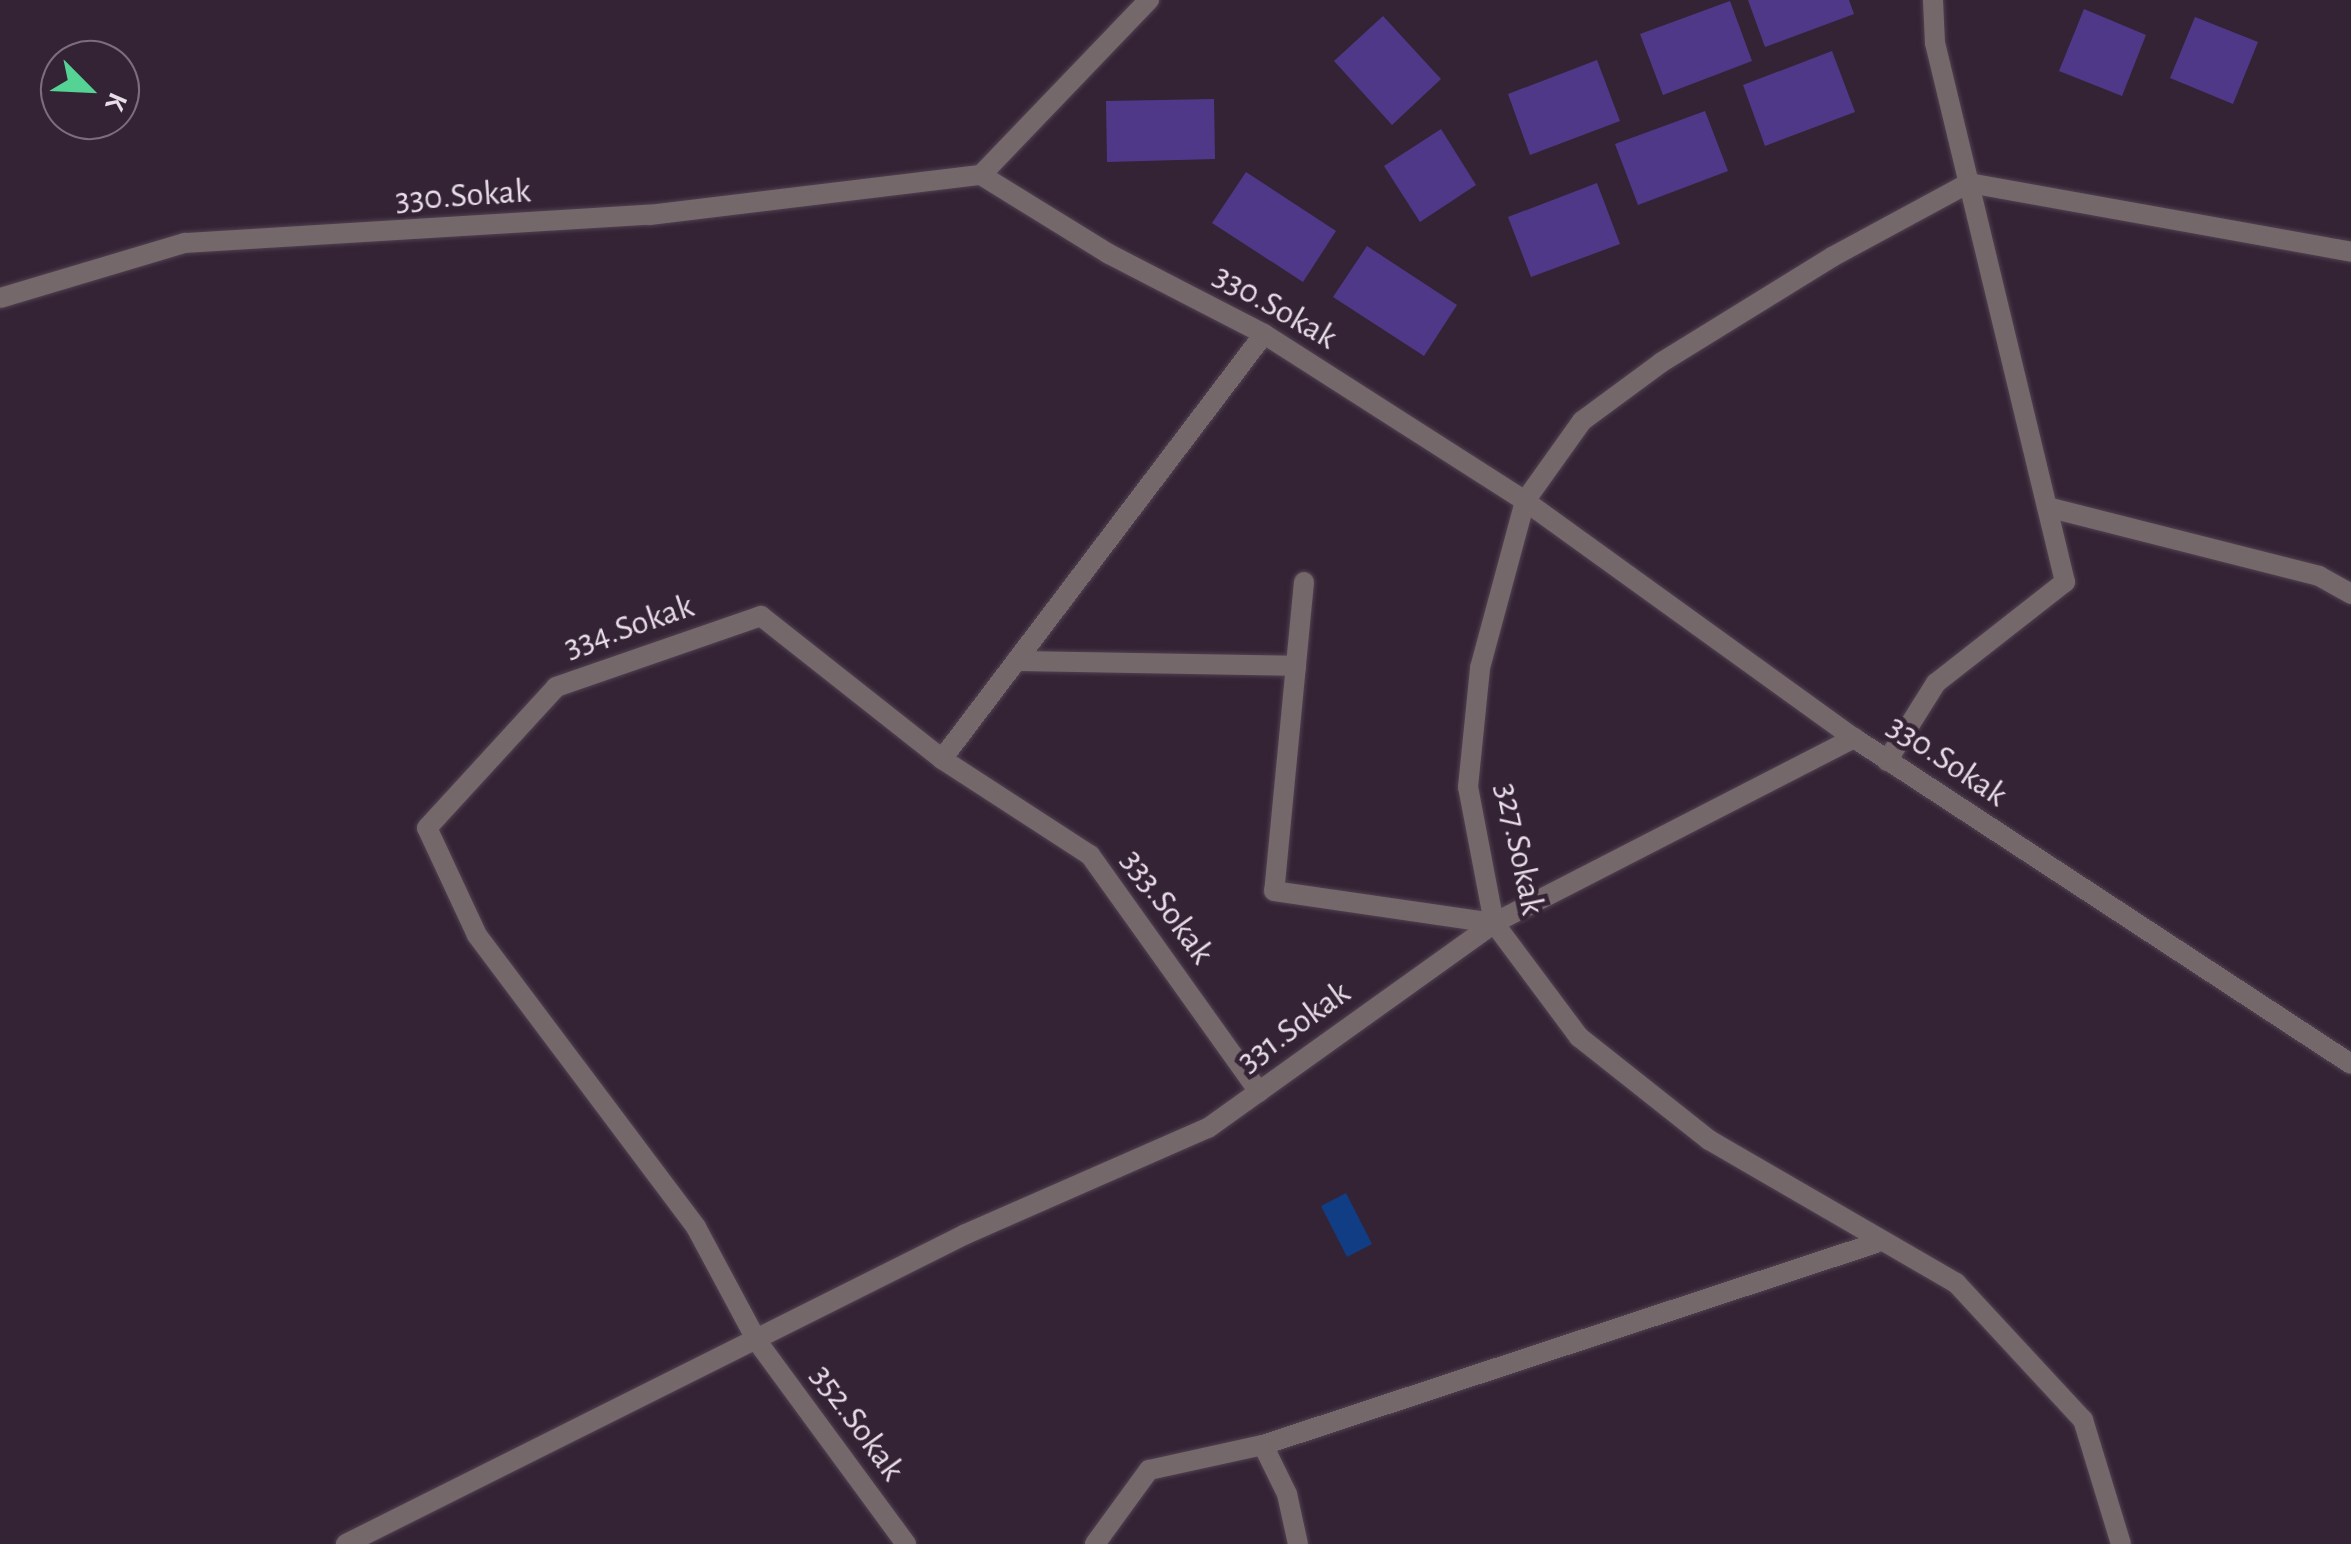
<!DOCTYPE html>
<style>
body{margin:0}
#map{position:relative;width:2351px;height:1544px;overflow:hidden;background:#342334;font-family:"Alegreya Sans",sans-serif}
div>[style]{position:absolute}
.water>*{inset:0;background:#103d84}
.building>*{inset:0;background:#503889}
.roads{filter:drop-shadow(0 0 2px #514151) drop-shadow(0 0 2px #514151)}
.minor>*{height:20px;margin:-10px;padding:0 10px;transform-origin:10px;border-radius:10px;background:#75686b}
.tertiary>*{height:20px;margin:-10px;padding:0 10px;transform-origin:10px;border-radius:10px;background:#75686b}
span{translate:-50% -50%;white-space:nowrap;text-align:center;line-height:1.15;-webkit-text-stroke:9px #342334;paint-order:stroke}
.street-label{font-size:35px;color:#e8dde8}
.north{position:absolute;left:40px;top:40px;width:100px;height:100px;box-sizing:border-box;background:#342334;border:2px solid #7c6d7c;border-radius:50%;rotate:114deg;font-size:28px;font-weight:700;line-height:40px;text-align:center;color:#e8dde8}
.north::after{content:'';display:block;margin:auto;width:35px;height:45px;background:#54d395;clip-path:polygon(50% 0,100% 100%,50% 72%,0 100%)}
</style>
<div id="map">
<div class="water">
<div style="clip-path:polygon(1346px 1193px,1372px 1244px,1347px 1257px,1321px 1206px)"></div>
</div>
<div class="building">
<div style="clip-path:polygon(1748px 0,1849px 0,1854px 14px,1765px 47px)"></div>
<div style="clip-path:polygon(1730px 1px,1752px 61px,1663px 95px,1640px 34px)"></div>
<div style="clip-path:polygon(2084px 9px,2146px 35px,2122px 96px,2059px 71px)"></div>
<div style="clip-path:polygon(1383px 16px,1441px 79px,1392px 125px,1334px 61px)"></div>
<div style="clip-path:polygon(2195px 17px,2258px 42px,2233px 104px,2170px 78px)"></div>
<div style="clip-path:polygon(1832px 51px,1855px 112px,1765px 146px,1743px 85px)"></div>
<div style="clip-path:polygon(1597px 60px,1620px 121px,1530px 155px,1508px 94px)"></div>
<div style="clip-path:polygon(1214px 99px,1215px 159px,1107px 162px,1106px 101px)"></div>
<div style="clip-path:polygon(1705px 111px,1728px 171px,1638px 205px,1615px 144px)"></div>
<div style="clip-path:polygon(1441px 129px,1476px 185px,1420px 222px,1384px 166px)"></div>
<div style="clip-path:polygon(1246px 172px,1336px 231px,1303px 282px,1212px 223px)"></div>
<div style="clip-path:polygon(1597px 183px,1620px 244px,1531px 277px,1508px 217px)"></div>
<div style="clip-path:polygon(1367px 246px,1457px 305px,1424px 356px,1333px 297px)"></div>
</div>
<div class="roads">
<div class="minor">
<div style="left:0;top:298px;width:193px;rotate:-16.6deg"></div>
<div style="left:185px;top:243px;width:465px;rotate:-3.5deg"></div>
<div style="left:649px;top:215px;width:334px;rotate:-6.9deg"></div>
<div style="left:981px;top:175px;width:150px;rotate:31.7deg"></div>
<div style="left:1109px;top:254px;width:174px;rotate:27.3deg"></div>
<div style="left:1264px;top:334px;width:310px;rotate:32.6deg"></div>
<div style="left:1525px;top:501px;width:405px;rotate:35.8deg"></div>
<div style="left:1854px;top:738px;width:594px;rotate:33.26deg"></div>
<div style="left:2047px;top:507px;width:281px;rotate:14.2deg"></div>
<div style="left:2319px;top:576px;width:37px;rotate:29deg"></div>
<div style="left:1304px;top:582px;width:310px;rotate:95.5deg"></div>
<div style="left:1274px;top:891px;width:222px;rotate:8.3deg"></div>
<div style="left:1016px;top:661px;width:280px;rotate:1deg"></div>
<div style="left:942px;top:759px;width:176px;rotate:33deg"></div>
<div style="left:1090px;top:855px;width:291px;rotate:54.5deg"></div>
<div style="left:1887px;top:761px;width:92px;rotate:-57.9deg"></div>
<div style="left:1936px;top:683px;width:164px;rotate:-38.1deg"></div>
<div style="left:2065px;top:582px;width:554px;rotate:-103.56deg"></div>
<div style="left:1935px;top:43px;width:43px;rotate:-92.7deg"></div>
<div style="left:1263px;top:1445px;width:645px;rotate:-18.24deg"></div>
<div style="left:346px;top:1544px;width:693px;rotate:-26.57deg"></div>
<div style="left:966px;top:1234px;width:264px;rotate:-23.7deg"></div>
<div style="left:1208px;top:1128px;width:352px;rotate:-35.6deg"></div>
<div style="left:1494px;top:923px;width:405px;rotate:-27.2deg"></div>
<div style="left:906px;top:1544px;width:252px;rotate:-126.3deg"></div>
<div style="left:757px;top:1341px;width:129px;rotate:-118.2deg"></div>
<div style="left:696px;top:1227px;width:365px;rotate:-126.9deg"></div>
<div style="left:477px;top:935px;width:118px;rotate:-115deg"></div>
<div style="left:427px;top:828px;width:191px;rotate:-47.5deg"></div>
<div style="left:556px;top:687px;width:217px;rotate:-19.1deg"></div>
<div style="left:761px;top:616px;width:231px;rotate:38.3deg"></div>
<div style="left:942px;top:759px;width:533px;rotate:-52.85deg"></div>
<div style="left:1095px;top:1544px;width:92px;rotate:-53.9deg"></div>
<div style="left:1149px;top:1470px;width:117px;rotate:-12.4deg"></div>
<div style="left:1263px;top:1445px;width:55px;rotate:63.9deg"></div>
<div style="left:1287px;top:1494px;width:51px;rotate:77.6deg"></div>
<div style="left:2121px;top:1544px;width:130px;rotate:-107deg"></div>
<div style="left:2083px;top:1420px;width:187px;rotate:-132.8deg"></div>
<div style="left:1956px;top:1283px;width:285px;rotate:-149.9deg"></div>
<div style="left:1709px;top:1140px;width:166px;rotate:-141.6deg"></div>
<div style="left:1579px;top:1037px;width:142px;rotate:-126.7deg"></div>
<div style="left:1494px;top:923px;width:138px;rotate:-100.8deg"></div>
<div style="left:1468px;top:787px;width:120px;rotate:-84.2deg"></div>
<div style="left:1480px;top:668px;width:173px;rotate:-74.9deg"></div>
<div style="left:1525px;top:501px;width:98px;rotate:-54.5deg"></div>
<div style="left:1582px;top:421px;width:99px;rotate:-36.4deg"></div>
<div style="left:1662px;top:362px;width:200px;rotate:-31.7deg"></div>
<div style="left:1832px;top:257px;width:156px;rotate:-28.4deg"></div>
<div style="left:1969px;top:183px;width:388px;rotate:10.2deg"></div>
</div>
<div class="tertiary">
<div style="left:981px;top:175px;width:243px;rotate:-46.2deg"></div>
</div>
</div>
<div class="street-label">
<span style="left:463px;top:196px;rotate:-4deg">330.Sokak</span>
<span style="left:1275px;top:307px;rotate:30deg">330.Sokak</span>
<span style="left:629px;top:627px;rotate:-19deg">334.Sokak</span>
<span style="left:1947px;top:761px;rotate:34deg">330.Sokak</span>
<span style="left:1519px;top:849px;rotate:78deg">327.Sokak</span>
<span style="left:1167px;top:907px;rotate:54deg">333.Sokak</span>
<span style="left:1294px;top:1027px;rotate:-36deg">331.Sokak</span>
<span style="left:857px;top:1423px;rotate:54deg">352.Sokak</span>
</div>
<div class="north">K</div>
</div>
